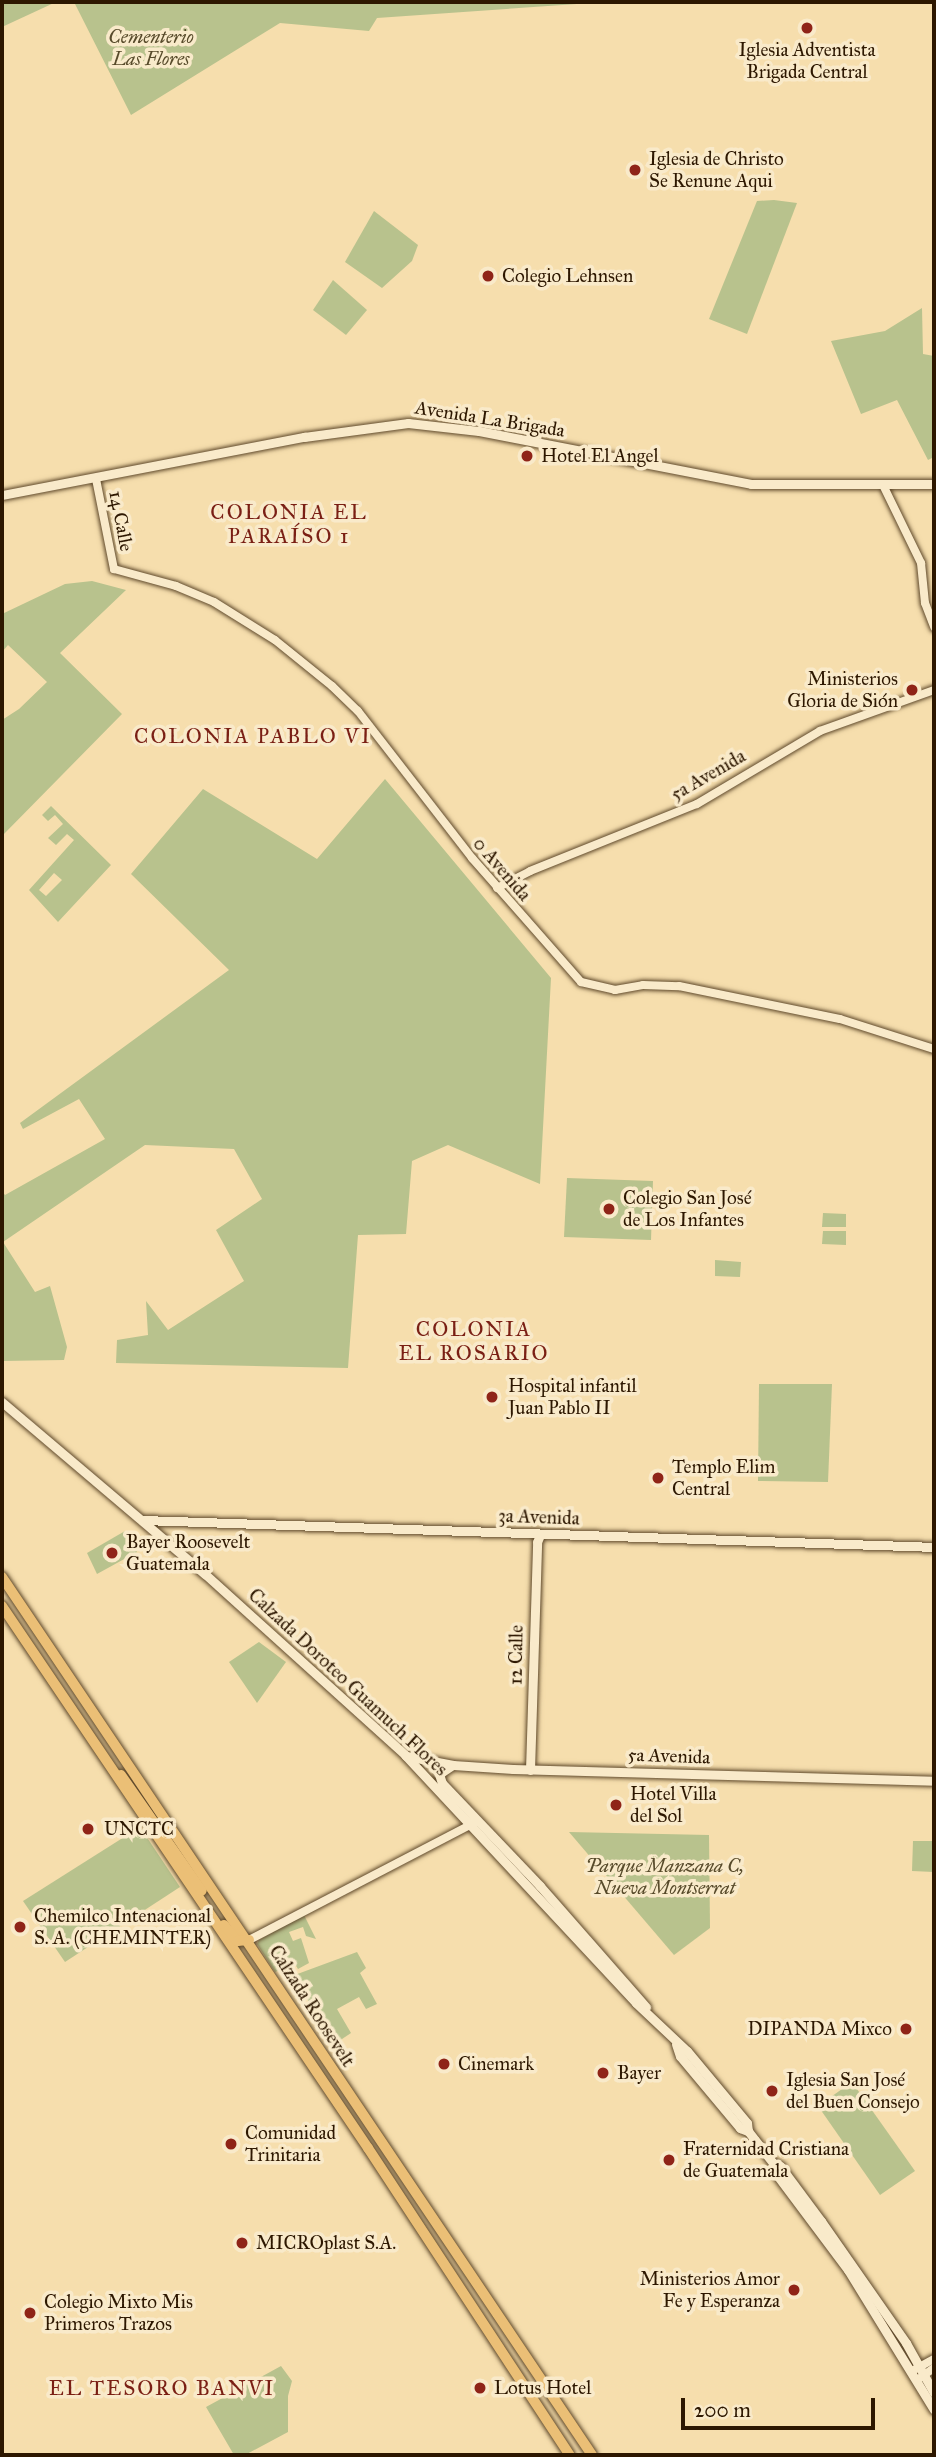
<!DOCTYPE html>
<meta charset="utf-8">
<style>
body{margin:0}
#map{position:relative;width:936px;height:2457px;overflow:hidden;background:#f6dead;font-family:"IM FELL Great Primer",serif}
div>[style]{position:absolute}
.green>*{inset:0;background:#b8c28d}
.roads{filter:drop-shadow(0 0 2px #5f492b) drop-shadow(0 0 2px #5f492b)}
.tertiary>*{height:8px;margin:-4px;padding:0 4px;transform-origin:4px;border-radius:4px;background:#f9eaca}
.secondary>*{height:9px;margin:-4.5px;padding:0 4.5px;transform-origin:4.5px;border-radius:4.5px;background:#f9eaca}
.trunk>*{height:10px;margin:-5px;padding:0 5px;transform-origin:5px;border-radius:5px;background:#ebbf76}
.dots>*{width:19px;height:19px;translate:-50% -50%;box-sizing:border-box;border:4px solid #f9eaca;border-radius:50%}
span{translate:-50% -50%;white-space:nowrap;text-align:center;line-height:1.15;-webkit-text-stroke:7px #f9eaca;paint-order:stroke}
.park-label{font-size:19px;color:#574a2a;font-style:italic}
.poi-label{font-size:19px;color:#2d1700}
.left{translate:0 -50%;text-align:left}
.right{translate:-100% -50%;text-align:right}
.street-label{font-size:19px;color:#2d1700}
.neighbourhood-label{font-size:21px;color:#7a1f14;letter-spacing:2px}
.frame{position:absolute;inset:0;border:4px solid #2d1700;pointer-events:none}
.scale{position:absolute;left:681px;top:2398px;width:194px;height:32px;box-sizing:border-box;border:4px solid #2d1700;border-top:0;padding-left:9px;font-size:21px;line-height:24px;white-space:nowrap;color:#2d1700;-webkit-text-stroke:5px #f9eaca;paint-order:stroke}
</style>
<div id="map">
<div class="green">
<div style="clip-path:polygon(2px 2px,56px 2px,2px 27px)"></div>
<div style="clip-path:polygon(74px 2px,606px 2px,377px 18px,369px 31px,280px 23px,131px 115px)"></div>
<div style="clip-path:polygon(774px 200px,797px 203px,747px 334px,709px 319px,757px 201px)"></div>
<div style="clip-path:polygon(374px 211px,418px 245px,412px 261px,382px 288px,345px 262px)"></div>
<div style="clip-path:polygon(333px 280px,367px 310px,346px 335px,313px 310px)"></div>
<div style="clip-path:polygon(922px 308px,923px 354px,934px 356px,934px 457px,928px 460px,897px 400px,861px 414px,831px 341px,885px 331px)"></div>
<div style="clip-path:polygon(92px 581px,126px 590px,60px 653px,122px 714px,2px 836px,2px 720px,19px 709px,47px 682px,8px 645px,2px 652px,2px 614px,65px 584px)"></div>
<div style="clip-path:polygon(385px 779px,551px 978px,540px 1184px,448px 1145px,412px 1161px,406px 1234px,358px 1235px,348px 1368px,116px 1363px,117px 1340px,148px 1335px,146px 1301px,168px 1330px,244px 1281px,216px 1230px,262px 1199px,234px 1149px,145px 1145px,3px 1242px,35px 1292px,50px 1286px,67px 1347px,64px 1360px,2px 1361px,2px 1191px,5px 1195px,105px 1139px,79px 1099px,23px 1129px,20px 1123px,229px 970px,131px 874px,203px 789px,317px 859px)"></div>
<div style="clip-path:polygon(evenodd,51px 806px,111px 865px,58px 922px,29px 890px,74px 840px,67px 834px,56px 845px,48px 838px,63px 824px,55px 815px,48px 821px,42px 815px,51px 806px,54px 873px,62px 880px,46px 896px,39px 890px,54px 873px)"></div>
<div style="clip-path:polygon(567px 1178px,653px 1181px,651px 1240px,564px 1237px)"></div>
<div style="clip-path:polygon(823px 1213px,846px 1214px,846px 1227px,822px 1227px)"></div>
<div style="clip-path:polygon(823px 1231px,846px 1231px,846px 1245px,822px 1244px)"></div>
<div style="clip-path:polygon(715px 1260px,741px 1262px,740px 1277px,715px 1276px)"></div>
<div style="clip-path:polygon(759px 1384px,832px 1384px,828px 1482px,758px 1481px)"></div>
<div style="clip-path:polygon(125px 1531px,137px 1552px,97px 1574px,87px 1553px)"></div>
<div style="clip-path:polygon(259px 1642px,286px 1662px,257px 1703px,229px 1662px)"></div>
<div style="clip-path:polygon(140px 1827px,180px 1887px,65px 1962px,23px 1901px)"></div>
<div style="clip-path:polygon(569px 1832px,709px 1835px,710px 1928px,674px 1955px)"></div>
<div style="clip-path:polygon(913px 1841px,934px 1841px,934px 1872px,912px 1871px)"></div>
<div style="clip-path:polygon(304px 1915px,316px 1939px,306px 1936px,303px 1927px,289px 1932px,293px 1941px,301px 1938px,309px 1963px,298px 1969px,295px 1964px,275px 1972px,257px 1944px,259px 1940px)"></div>
<div style="clip-path:polygon(357px 1952px,366px 1968px,360px 1973px,377px 2004px,366px 2009px,359px 1997px,337px 2009px,351px 2033px,336px 2043px,292px 1976px)"></div>
<div style="clip-path:polygon(852px 2082px,915px 2171px,880px 2195px,818px 2106px)"></div>
<div style="clip-path:polygon(281px 2366px,292px 2381px,288px 2396px,288px 2432px,245px 2455px,234px 2455px,206px 2407px)"></div>
</div>
<div class="roads">
<div class="tertiary">
<div style="left:96px;top:479px;width:92px;rotate:78.7deg"></div>
<div style="left:114px;top:569px;width:64px;rotate:15.3deg"></div>
<div style="left:176px;top:586px;width:41px;rotate:22.8deg"></div>
<div style="left:214px;top:602px;width:72px;rotate:31.9deg"></div>
<div style="left:275px;top:640px;width:73px;rotate:38.9deg"></div>
<div style="left:332px;top:686px;width:36px;rotate:44deg"></div>
<div style="left:358px;top:711px;width:186px;rotate:52.2deg"></div>
<div style="left:472px;top:858px;width:165px;rotate:48.7deg"></div>
<div style="left:581px;top:982px;width:35px;rotate:13deg"></div>
<div style="left:615px;top:990px;width:28px;rotate:-10deg"></div>
<div style="left:643px;top:985px;width:36px;rotate:2deg"></div>
<div style="left:679px;top:986px;width:164px;rotate:11.6deg"></div>
<div style="left:840px;top:1019px;width:99px;rotate:17.7deg"></div>
<div style="left:883px;top:485px;width:87px;rotate:64deg"></div>
<div style="left:921px;top:563px;width:40px;rotate:84.3deg"></div>
<div style="left:925px;top:603px;width:26px;rotate:69deg"></div>
<div style="left:497px;top:888px;width:37px;rotate:-27deg"></div>
<div style="left:530px;top:871px;width:180px;rotate:-21.9deg"></div>
<div style="left:697px;top:804px;width:143px;rotate:-30.7deg"></div>
<div style="left:820px;top:731px;width:121px;rotate:-19.8deg"></div>
<div style="left:249px;top:1940px;width:256px;rotate:-27.5deg"></div>
<div style="left:912px;top:2371px;width:25px;rotate:-29deg"></div>
<div style="left:920px;top:2378px;width:17px;rotate:-36deg"></div>
</div>
<div class="secondary">
<div style="left:2px;top:495px;width:308px;rotate:-10.9deg"></div>
<div style="left:304px;top:437px;width:105px;rotate:-7.7deg"></div>
<div style="left:408px;top:423px;width:71px;rotate:6.4deg"></div>
<div style="left:479px;top:431px;width:277px;rotate:11deg"></div>
<div style="left:751px;top:484px;width:183px"></div>
<div style="left:2px;top:1402px;width:266px;rotate:40.3deg"></div>
<div style="left:205px;top:1574px;width:270px;rotate:42.1deg"></div>
<div style="left:405px;top:1755px;width:339px;rotate:47deg"></div>
<div style="left:636px;top:2003px;width:70px;rotate:43.3deg"></div>
<div style="left:687px;top:2051px;width:94px;rotate:50.2deg"></div>
<div style="left:747px;top:2123px;width:8px;rotate:83deg"></div>
<div style="left:143px;top:1520px;width:791px;rotate:1.95deg"></div>
<div style="left:406px;top:1756px;width:48px;rotate:10.8deg"></div>
<div style="left:453px;top:1765px;width:60px;rotate:3.8deg"></div>
<div style="left:513px;top:1769px;width:421px;rotate:1.6deg"></div>
<div style="left:451px;top:1766px;width:14px;rotate:146deg"></div>
<div style="left:439px;top:1774px;width:9px;rotate:72deg"></div>
<div style="left:442px;top:1783px;width:142px;rotate:46.4deg"></div>
<div style="left:540px;top:1886px;width:161px;rotate:48.8deg"></div>
<div style="left:530px;top:1770px;width:228px;rotate:-88.2deg"></div>
<div style="left:537px;top:1542px;width:8px;rotate:-67deg"></div>
<div style="left:676px;top:2044px;width:13px;rotate:72deg"></div>
<div style="left:680px;top:2056px;width:94px;rotate:50.2deg"></div>
<div style="left:740px;top:2128px;width:9px;rotate:21deg"></div>
<div style="left:748px;top:2131px;width:41px;rotate:52deg"></div>
<div style="left:773px;top:2163px;width:8px;rotate:23deg"></div>
<div style="left:780px;top:2166px;width:69px;rotate:53.3deg"></div>
<div style="left:821px;top:2221px;width:149px;rotate:55.1deg"></div>
<div style="left:906px;top:2343px;width:57px;rotate:60.8deg"></div>
<div style="left:773px;top:2163px;width:8px;rotate:83deg"></div>
<div style="left:774px;top:2171px;width:124px;rotate:53.2deg"></div>
<div style="left:848px;top:2270px;width:164px;rotate:58.4deg"></div>
</div>
<div class="trunk">
<div style="left:2px;top:1577px;width:1058px;rotate:56.1deg"></div>
<div style="left:2px;top:1606px;width:654px;rotate:55.97deg"></div>
<div style="left:368px;top:2148px;width:367px;rotate:56.7deg"></div>
<div style="left:121px;top:1775px;width:141px;rotate:55.1deg"></div>
<div style="left:224px;top:1925px;width:21px;rotate:51deg"></div>
<div style="left:237px;top:1941px;width:12px;rotate:-5deg"></div>
</div>
</div>
<div class="dots">
<div style="left:807px;top:28px;background:#8f2418"></div>
<div style="left:635px;top:170px;background:#8f2418"></div>
<div style="left:488px;top:276px;background:#8f2418"></div>
<div style="left:527px;top:456px;background:#8f2418"></div>
<div style="left:912px;top:690px;background:#8f2418"></div>
<div style="left:609px;top:1209px;background:#8f2418"></div>
<div style="left:492px;top:1397px;background:#8f2418"></div>
<div style="left:658px;top:1478px;background:#8f2418"></div>
<div style="left:112px;top:1553px;background:#8f2418"></div>
<div style="left:616px;top:1805px;background:#8f2418"></div>
<div style="left:88px;top:1829px;background:#8f2418"></div>
<div style="left:20px;top:1927px;background:#8f2418"></div>
<div style="left:906px;top:2029px;background:#8f2418"></div>
<div style="left:444px;top:2064px;background:#8f2418"></div>
<div style="left:603px;top:2073px;background:#8f2418"></div>
<div style="left:772px;top:2091px;background:#8f2418"></div>
<div style="left:231px;top:2144px;background:#8f2418"></div>
<div style="left:669px;top:2160px;background:#8f2418"></div>
<div style="left:242px;top:2243px;background:#8f2418"></div>
<div style="left:794px;top:2290px;background:#8f2418"></div>
<div style="left:30px;top:2313px;background:#8f2418"></div>
<div style="left:480px;top:2388px;background:#8f2418"></div>
</div>
<div class="park-label">
<span style="left:151px;top:48px">Cementerio<br>Las Flores</span>
<span style="left:665px;top:1877px">Parque Manzana C,<br>Nueva Montserrat</span>
</div>
<div class="poi-label">
<span style="left:807px;top:61px">Iglesia Adventista<br>Brigada Central</span>
<span class="left" style="left:649px;top:170px">Iglesia de Christo<br>Se Renune Aqui</span>
<span class="left" style="left:502px;top:276px">Colegio Lehnsen</span>
<span class="left" style="left:541px;top:456px">Hotel El Angel</span>
<span class="right" style="left:898px;top:690px">Ministerios<br>Gloria de Sión</span>
<span class="left" style="left:623px;top:1209px">Colegio San José<br>de Los Infantes</span>
<span class="left" style="left:508px;top:1397px">Hospital infantil<br>Juan Pablo II</span>
<span class="left" style="left:672px;top:1478px">Templo Elim<br>Central</span>
<span class="left" style="left:126px;top:1553px">Bayer Roosevelt<br>Guatemala</span>
<span class="left" style="left:630px;top:1805px">Hotel Villa<br>del Sol</span>
<span class="left" style="left:104px;top:1829px">UNCTC</span>
<span class="left" style="left:34px;top:1927px">Chemilco Intenacional<br>S. A. (CHEMINTER)</span>
<span class="right" style="left:892px;top:2029px">DIPANDA Mixco</span>
<span class="left" style="left:458px;top:2064px">Cinemark</span>
<span class="left" style="left:617px;top:2073px">Bayer</span>
<span class="left" style="left:786px;top:2091px">Iglesia San José<br>del Buen Consejo</span>
<span class="left" style="left:245px;top:2144px">Comunidad<br>Trinitaria</span>
<span class="left" style="left:683px;top:2160px">Fraternidad Cristiana<br>de Guatemala</span>
<span class="left" style="left:256px;top:2243px">MICROplast S.A.</span>
<span class="right" style="left:780px;top:2290px">Ministerios Amor<br>Fe y Esperanza</span>
<span class="left" style="left:44px;top:2313px">Colegio Mixto Mis<br>Primeros Trazos</span>
<span class="left" style="left:494px;top:2388px">Lotus Hotel</span>
</div>
<div class="street-label">
<span style="left:490px;top:419px;rotate:9deg">Avenida La Brigada</span>
<span style="left:121px;top:521px;rotate:79deg">14 Calle</span>
<span style="left:708px;top:775px;rotate:-30deg">5a Avenida</span>
<span style="left:502px;top:869px;rotate:49deg">0 Avenida</span>
<span style="left:539px;top:1517px;rotate:2deg">3a Avenida</span>
<span style="left:516px;top:1655px;rotate:-89deg">12 Calle</span>
<span style="left:348px;top:1682px;rotate:43deg">Calzada Doroteo Guamuch Flores</span>
<span style="left:669px;top:1756px;rotate:2deg">5a Avenida</span>
<span style="left:312px;top:2006px;rotate:57deg">Calzada Roosevelt</span>
</div>
<div class="neighbourhood-label">
<span style="left:289px;top:524px">COLONIA EL<br>PARAÍSO 1</span>
<span style="left:253px;top:736px">COLONIA PABLO VI</span>
<span style="left:474px;top:1341px">COLONIA<br>EL ROSARIO</span>
<span style="left:162px;top:2388px">EL TESORO BANVI</span>
</div>
<div class="frame"></div>
<div class="scale">200 m</div>
</div>
